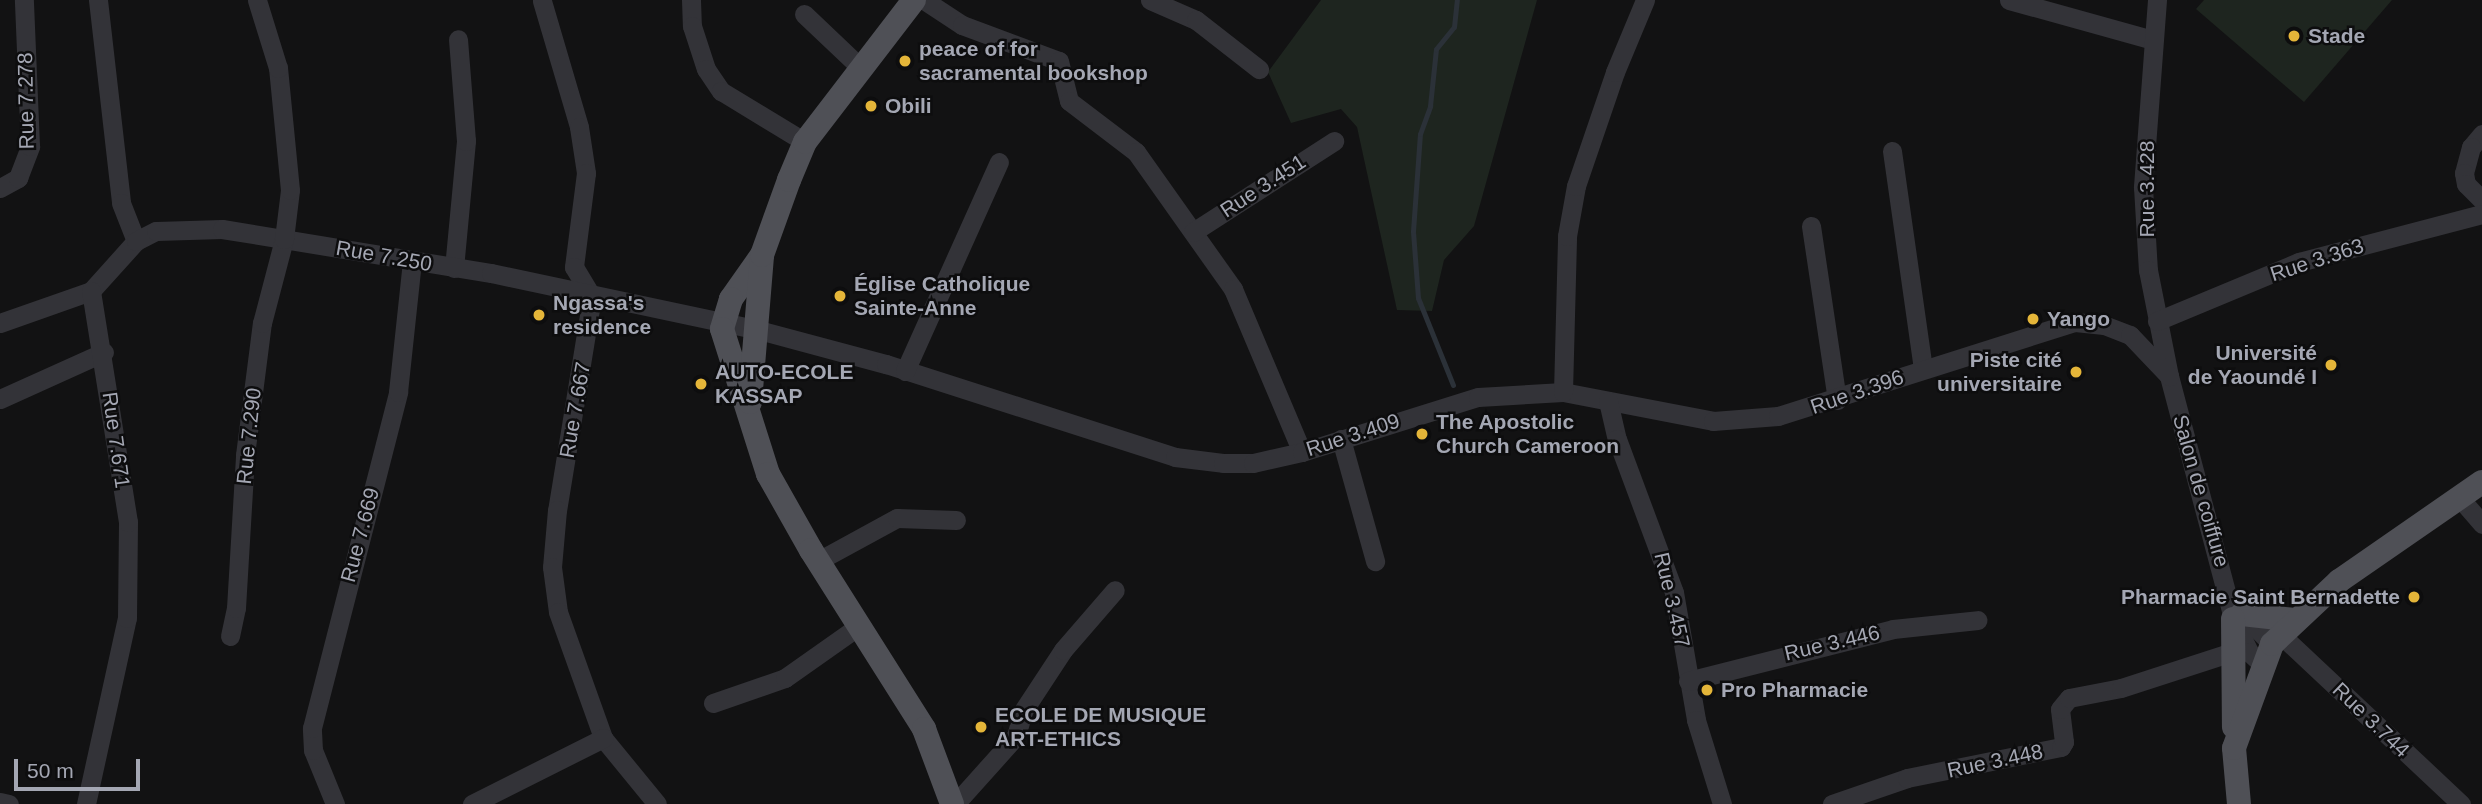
<!DOCTYPE html>
<meta charset="utf-8">
<style>
body{margin:0}
#map{position:relative;width:2482px;height:804px;overflow:hidden;background:#121213;font-family:Helvetica,sans-serif}
div>[style]{position:absolute}
.green>*{inset:0;background:#1e251f}
.stream>*{height:5px;margin:-2.5px;padding:0 2.5px;transform-origin:2.5px;border-radius:2.5px;background:#2b3138}
.minor>*{height:19px;margin:-9.5px;padding:0 9.5px;transform-origin:9.5px;border-radius:9.5px;background:#333338}
.major>*{height:24px;margin:-12px;padding:0 12px;transform-origin:12px;border-radius:12px;background:#4f5056}
.dots>*{width:19px;height:19px;translate:-50% -50%;box-sizing:border-box;border:4px solid #0d0d0e;border-radius:50%}
span{translate:-50% -50%;white-space:nowrap;text-align:center;line-height:1.15;-webkit-text-stroke:5px #0d0d0e;paint-order:stroke}
.poi-label{font-size:21px;color:#a4a7b3;font-weight:700}
.left{translate:0 -50%;text-align:left}
.right{translate:-100% -50%;text-align:right}
.street-label{font-size:21px;color:#a4a7b3}
.scale{position:absolute;left:14px;top:759px;width:126px;height:32px;box-sizing:border-box;border:4px solid #a4a7b3;border-top:0;padding-left:9px;font-size:21px;line-height:24px;white-space:nowrap;color:#a4a7b3;-webkit-text-stroke:5px #0d0d0e;paint-order:stroke}
</style>
<div id="map">
<div class="green">
<div style="clip-path:polygon(1321px 0,1537px 0,1474px 226px,1444px 260px,1432px 311px,1397px 310px,1357px 127px,1341px 109px,1291px 123px,1268px 72px)"></div>
<div style="clip-path:polygon(2204px 0,2392px 0,2304px 102px,2196px 9px)"></div>
</div>
<div class="stream">
<div style="left:1453px;top:385px;width:94px;rotate:-111.9deg"></div>
<div style="left:1418px;top:298px;width:67px;rotate:-94.3deg"></div>
<div style="left:1413px;top:231px;width:97px;rotate:-85.9deg"></div>
<div style="left:1420px;top:134px;width:30px;rotate:-70deg"></div>
<div style="left:1430px;top:106px;width:57px;rotate:-84deg"></div>
<div style="left:1436px;top:49px;width:28px;rotate:-51deg"></div>
<div style="left:1454px;top:27px;width:27px;rotate:-84deg"></div>
</div>
<div class="minor">
<div style="left:98px;top:0;width:204px;rotate:83.5deg"></div>
<div style="left:121px;top:203px;width:41px;rotate:68.5deg"></div>
<div style="left:691px;top:0;width:26px;rotate:88deg"></div>
<div style="left:692px;top:26px;width:45px;rotate:72deg"></div>
<div style="left:706px;top:69px;width:27px;rotate:56deg"></div>
<div style="left:721px;top:91px;width:98px;rotate:31.3deg"></div>
<div style="left:924px;top:0;width:45px;rotate:33.3deg"></div>
<div style="left:962px;top:25px;width:103px;rotate:20.4deg"></div>
<div style="left:1059px;top:61px;width:41px;rotate:76deg"></div>
<div style="left:1069px;top:101px;width:84px;rotate:37.3deg"></div>
<div style="left:1136px;top:152px;width:168px;rotate:54.7deg"></div>
<div style="left:1233px;top:289px;width:177px;rotate:67.1deg"></div>
<div style="left:1150px;top:0;width:50px;rotate:23.5deg"></div>
<div style="left:1196px;top:20px;width:80px;rotate:37.9deg"></div>
<div style="left:2009px;top:0;width:149px;rotate:15.5deg"></div>
<div style="left:2157px;top:0;width:188px;rotate:94.3deg"></div>
<div style="left:2143px;top:187px;width:83px;rotate:86.6deg"></div>
<div style="left:2148px;top:270px;width:108px;rotate:78.8deg"></div>
<div style="left:2169px;top:376px;width:251px;rotate:75.2deg"></div>
<div style="left:2233px;top:619px;width:37px;rotate:64deg"></div>
<div style="left:2249px;top:652px;width:21px;rotate:43deg"></div>
<div style="left:542px;top:1px;width:131px;rotate:73.6deg"></div>
<div style="left:579px;top:127px;width:47px;rotate:81.3deg"></div>
<div style="left:586px;top:173px;width:95px;rotate:97.3deg"></div>
<div style="left:574px;top:267px;width:35px;rotate:59deg"></div>
<div style="left:592px;top:297px;width:216px;rotate:99.3deg"></div>
<div style="left:557px;top:510px;width:57px;rotate:95deg"></div>
<div style="left:552px;top:567px;width:45px;rotate:82.4deg"></div>
<div style="left:558px;top:612px;width:134px;rotate:70.3deg"></div>
<div style="left:603px;top:738px;width:85px;rotate:50.7deg"></div>
<div style="left:804px;top:14px;width:79px;rotate:43.5deg"></div>
<div style="left:2482px;top:134px;width:17px;rotate:130deg"></div>
<div style="left:2471px;top:147px;width:27px;rotate:105deg"></div>
<div style="left:2464px;top:173px;width:11px;rotate:80deg"></div>
<div style="left:2466px;top:184px;width:23px;rotate:45deg"></div>
<div style="left:1892px;top:151px;width:219px;rotate:81.9deg"></div>
<div style="left:0;top:188px;width:21px;rotate:-29deg"></div>
<div style="left:18px;top:178px;width:34px;rotate:-69deg"></div>
<div style="left:30px;top:146px;width:146px;rotate:-92.4deg"></div>
<div style="left:1811px;top:226px;width:176px;rotate:81.5deg"></div>
<div style="left:1193px;top:232px;width:168px;rotate:-32.8deg"></div>
<div style="left:454px;top:268px;width:128px;rotate:-84.6deg"></div>
<div style="left:466px;top:141px;width:102px;rotate:-94.5deg"></div>
<div style="left:2157px;top:321px;width:154px;rotate:-22.6deg"></div>
<div style="left:2299px;top:262px;width:189px;rotate:-14.7deg"></div>
<div style="left:0;top:323px;width:96px;rotate:-19.4deg"></div>
<div style="left:91px;top:291px;width:67px;rotate:-48deg"></div>
<div style="left:136px;top:241px;width:22px;rotate:-27deg"></div>
<div style="left:156px;top:231px;width:66px;rotate:-1.7deg"></div>
<div style="left:222px;top:229px;width:273px;rotate:9.3deg"></div>
<div style="left:491px;top:273px;width:270px;rotate:12deg"></div>
<div style="left:755px;top:329px;width:136px;rotate:15deg"></div>
<div style="left:886px;top:364px;width:304px;rotate:17.8deg"></div>
<div style="left:1175px;top:457px;width:48px;rotate:7.1deg"></div>
<div style="left:1223px;top:463px;width:30px"></div>
<div style="left:1253px;top:463px;width:50px;rotate:-12.7deg"></div>
<div style="left:1302px;top:452px;width:184px;rotate:-17.4deg"></div>
<div style="left:1478px;top:397px;width:85px;rotate:-3.4deg"></div>
<div style="left:1563px;top:392px;width:153px;rotate:10.9deg"></div>
<div style="left:1713px;top:421px;width:65px;rotate:-4.4deg"></div>
<div style="left:1778px;top:416px;width:312px;rotate:-17.6deg"></div>
<div style="left:2075px;top:322px;width:29px;rotate:6deg"></div>
<div style="left:2104px;top:325px;width:28px;rotate:21deg"></div>
<div style="left:2130px;top:335px;width:57px;rotate:46.4deg"></div>
<div style="left:905px;top:371px;width:229px;rotate:-65.8deg"></div>
<div style="left:1563px;top:392px;width:156px;rotate:-88.5deg"></div>
<div style="left:1567px;top:236px;width:51px;rotate:-79.8deg"></div>
<div style="left:1576px;top:186px;width:120px;rotate:-71.1deg"></div>
<div style="left:1615px;top:72px;width:78px;rotate:-67.4deg"></div>
<div style="left:0;top:399px;width:114px;rotate:-24.3deg"></div>
<div style="left:1608px;top:401px;width:39px;rotate:77deg"></div>
<div style="left:1617px;top:439px;width:163px;rotate:69.6deg"></div>
<div style="left:1674px;top:592px;width:130px;rotate:80.2deg"></div>
<div style="left:1696px;top:720px;width:88px;rotate:72.8deg"></div>
<div style="left:1341px;top:439px;width:127px;rotate:74.4deg"></div>
<div style="left:2458px;top:496px;width:37px;rotate:49deg"></div>
<div style="left:818px;top:561px;width:90px;rotate:-28.6deg"></div>
<div style="left:897px;top:518px;width:59px;rotate:1.9deg"></div>
<div style="left:2239px;top:611px;width:47px;rotate:45deg"></div>
<div style="left:2281px;top:635px;width:247px;rotate:43.2deg"></div>
<div style="left:230px;top:636px;width:29px;rotate:-78deg"></div>
<div style="left:236px;top:608px;width:153px;rotate:-86.6deg"></div>
<div style="left:245px;top:455px;width:133px;rotate:-82.7deg"></div>
<div style="left:262px;top:323px;width:87px;rotate:-75.3deg"></div>
<div style="left:284px;top:239px;width:49px;rotate:-83deg"></div>
<div style="left:290px;top:190px;width:123px;rotate:-95.6deg"></div>
<div style="left:278px;top:68px;width:71px;rotate:-107.2deg"></div>
<div style="left:1688px;top:681px;width:211px;rotate:-14.2deg"></div>
<div style="left:1893px;top:629px;width:85px;rotate:-6deg"></div>
<div style="left:713px;top:703px;width:76px;rotate:-19.1deg"></div>
<div style="left:785px;top:678px;width:92px;rotate:-35.2deg"></div>
<div style="left:0;top:802px;width:9px;rotate:13deg"></div>
<div style="left:86px;top:804px;width:190px;rotate:-77.6deg"></div>
<div style="left:127px;top:618px;width:96px;rotate:-89.4deg"></div>
<div style="left:128px;top:522px;width:234px;rotate:-99.1deg"></div>
<div style="left:335px;top:804px;width:58px;rotate:-112.2deg"></div>
<div style="left:313px;top:750px;width:22px;rotate:-93deg"></div>
<div style="left:312px;top:728px;width:347px;rotate:-75.6deg"></div>
<div style="left:398px;top:392px;width:131px;rotate:-83.9deg"></div>
<div style="left:472px;top:804px;width:147px;rotate:-26.7deg"></div>
<div style="left:955px;top:804px;width:91px;rotate:-48.1deg"></div>
<div style="left:1016px;top:736px;width:26px;rotate:-74deg"></div>
<div style="left:1023px;top:711px;width:73px;rotate:-56.7deg"></div>
<div style="left:1063px;top:650px;width:79px;rotate:-49.1deg"></div>
<div style="left:1832px;top:804px;width:79px;rotate:-19.1deg"></div>
<div style="left:1907px;top:778px;width:157px;rotate:-11.4deg"></div>
<div style="left:2061px;top:747px;width:6px;rotate:-59deg"></div>
<div style="left:2064px;top:742px;width:33px;rotate:-97deg"></div>
<div style="left:2060px;top:709px;width:14px;rotate:-51deg"></div>
<div style="left:2069px;top:698px;width:53px;rotate:-10.9deg"></div>
<div style="left:2121px;top:688px;width:120px;rotate:-18deg"></div>
</div>
<div class="major">
<div style="left:762px;top:255px;width:54px;rotate:125.2deg"></div>
<div style="left:731px;top:299px;width:31px;rotate:107deg"></div>
<div style="left:722px;top:329px;width:152px;rotate:72.4deg"></div>
<div style="left:768px;top:474px;width:87px;rotate:60.5deg"></div>
<div style="left:811px;top:550px;width:212px;rotate:57.7deg"></div>
<div style="left:924px;top:729px;width:80px;rotate:69.5deg"></div>
<div style="left:750px;top:402px;width:147px;rotate:-85.3deg"></div>
<div style="left:762px;top:255px;width:80px;rotate:-70.2deg"></div>
<div style="left:789px;top:180px;width:41px;rotate:-67.2deg"></div>
<div style="left:805px;top:142px;width:179px;rotate:-52.5deg"></div>
<div style="left:2242px;top:614px;width:53px;rotate:6.5deg"></div>
<div style="left:2233px;top:619px;width:108px;rotate:89.5deg"></div>
<div style="left:2239px;top:804px;width:56px;rotate:-95.1deg"></div>
<div style="left:2234px;top:748px;width:111px;rotate:-69.9deg"></div>
<div style="left:2272px;top:644px;width:92px;rotate:-43.2deg"></div>
<div style="left:2339px;top:581px;width:174px;rotate:-34.7deg"></div>
</div>
<div class="dots">
<div style="left:2294px;top:36px;background:#e4b539"></div>
<div style="left:905px;top:61px;background:#e4b539"></div>
<div style="left:871px;top:106px;background:#e4b539"></div>
<div style="left:840px;top:296px;background:#e4b539"></div>
<div style="left:539px;top:315px;background:#e4b539"></div>
<div style="left:2033px;top:319px;background:#e4b539"></div>
<div style="left:2331px;top:365px;background:#e4b539"></div>
<div style="left:2076px;top:372px;background:#e4b539"></div>
<div style="left:701px;top:384px;background:#e4b539"></div>
<div style="left:1422px;top:434px;background:#e4b539"></div>
<div style="left:2414px;top:597px;background:#e4b539"></div>
<div style="left:1707px;top:690px;background:#e4b539"></div>
<div style="left:981px;top:727px;background:#e4b539"></div>
</div>
<div class="poi-label">
<span class="left" style="left:2308px;top:36px">Stade</span>
<span class="left" style="left:919px;top:61px">peace of for<br>sacramental bookshop</span>
<span class="left" style="left:885px;top:106px">Obili</span>
<span class="left" style="left:854px;top:296px">Église Catholique<br>Sainte-Anne</span>
<span class="left" style="left:553px;top:315px">Ngassa's<br>residence</span>
<span class="left" style="left:2047px;top:319px">Yango</span>
<span class="right" style="left:2317px;top:365px">Université<br>de Yaoundé I</span>
<span class="right" style="left:2062px;top:372px">Piste cité<br>universitaire</span>
<span class="left" style="left:715px;top:384px">AUTO-ECOLE<br>KASSAP</span>
<span class="left" style="left:1436px;top:434px">The Apostolic<br>Church Cameroon</span>
<span class="right" style="left:2400px;top:597px">Pharmacie Saint Bernadette</span>
<span class="left" style="left:1721px;top:690px">Pro Pharmacie</span>
<span class="left" style="left:995px;top:727px">ECOLE DE MUSIQUE<br>ART-ETHICS</span>
</div>
<div class="street-label">
<span style="left:26px;top:101px;rotate:-91deg">Rue 7.278</span>
<span style="left:1263px;top:186px;rotate:-33deg">Rue 3.451</span>
<span style="left:2147px;top:189px;rotate:-90deg">Rue 3.428</span>
<span style="left:384px;top:256px;rotate:10deg">Rue 7.250</span>
<span style="left:2317px;top:260px;rotate:-18deg">Rue 3.363</span>
<span style="left:1857px;top:392px;rotate:-19deg">Rue 3.396</span>
<span style="left:575px;top:410px;rotate:-80deg">Rue 7.667</span>
<span style="left:1353px;top:435px;rotate:-18deg">Rue 3.409</span>
<span style="left:249px;top:436px;rotate:-84deg">Rue 7.290</span>
<span style="left:116px;top:440px;rotate:82deg">Rue 7.671</span>
<span style="left:2201px;top:491px;rotate:74deg">Salon de coiffure</span>
<span style="left:360px;top:535px;rotate:-75deg">Rue 7.669</span>
<span style="left:1672px;top:600px;rotate:77deg">Rue 3.457</span>
<span style="left:1832px;top:643px;rotate:-13deg">Rue 3.446</span>
<span style="left:2371px;top:720px;rotate:44deg">Rue 3.744</span>
<span style="left:1995px;top:761px;rotate:-12deg">Rue 3.448</span>
</div>
<div class="scale">50 m</div>
</div>
